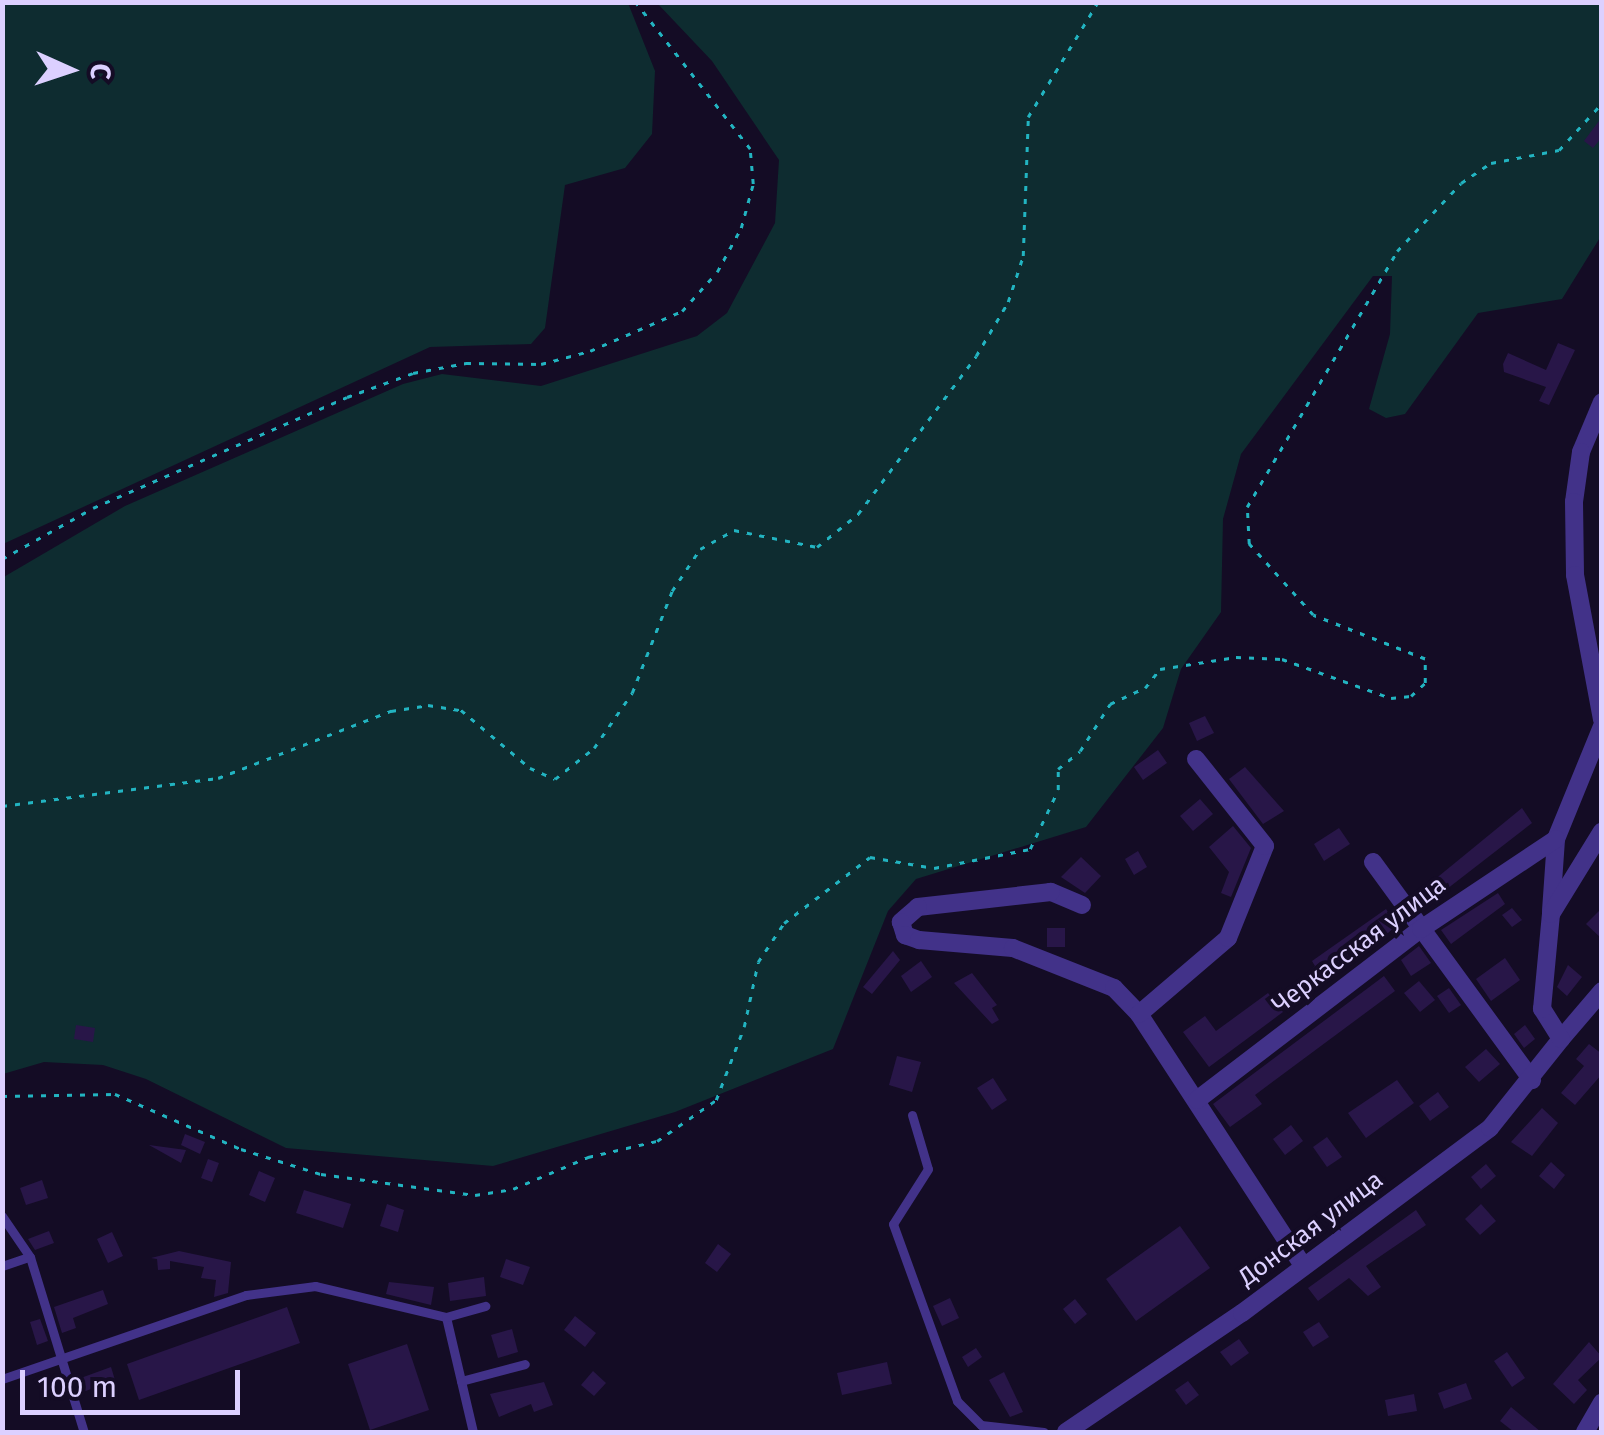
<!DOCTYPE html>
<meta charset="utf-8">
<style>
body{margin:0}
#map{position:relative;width:1604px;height:1435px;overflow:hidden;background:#140c25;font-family:"Fira Sans",sans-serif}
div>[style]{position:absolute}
.green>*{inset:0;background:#0e2c30}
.building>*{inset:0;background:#281648}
.path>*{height:2.5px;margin-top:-1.25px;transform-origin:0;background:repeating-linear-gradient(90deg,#22b4c1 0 5px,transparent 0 13px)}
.service>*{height:9px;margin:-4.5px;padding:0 4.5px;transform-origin:4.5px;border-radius:4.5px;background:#423289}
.minor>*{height:18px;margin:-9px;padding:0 9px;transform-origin:9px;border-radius:9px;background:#423289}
span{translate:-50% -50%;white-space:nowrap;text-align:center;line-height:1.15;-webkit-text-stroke:8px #140c25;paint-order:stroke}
.street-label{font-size:25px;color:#dcd0ff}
.frame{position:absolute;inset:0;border:5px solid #dcd0ff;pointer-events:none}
.north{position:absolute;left:20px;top:20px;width:100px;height:100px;-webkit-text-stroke:8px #140c25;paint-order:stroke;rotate:93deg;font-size:28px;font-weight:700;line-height:40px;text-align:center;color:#dcd0ff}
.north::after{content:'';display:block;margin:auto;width:35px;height:45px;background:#dcd0ff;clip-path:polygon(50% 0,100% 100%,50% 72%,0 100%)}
.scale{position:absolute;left:20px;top:1370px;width:220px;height:45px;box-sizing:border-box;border:5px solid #dcd0ff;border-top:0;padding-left:12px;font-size:30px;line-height:35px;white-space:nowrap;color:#dcd0ff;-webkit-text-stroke:8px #140c25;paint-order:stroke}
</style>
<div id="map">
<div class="green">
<div style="clip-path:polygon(3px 2px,628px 3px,655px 71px,652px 134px,625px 168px,565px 185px,545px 328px,531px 344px,430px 347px,3px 544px)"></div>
<div style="clip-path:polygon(657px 3px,1601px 3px,1601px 236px,1562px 299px,1478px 313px,1405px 414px,1386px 418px,1369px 409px,1390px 334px,1392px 276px,1373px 276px,1241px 454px,1223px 519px,1221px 612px,1181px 669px,1163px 728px,1086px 827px,916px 879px,888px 911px,833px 1049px,675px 1112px,493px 1166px,286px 1148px,146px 1079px,103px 1065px,44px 1062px,3px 1074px,2px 578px,125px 506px,403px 384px,442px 374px,541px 386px,697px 336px,727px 313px,775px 223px,779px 160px,712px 61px)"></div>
</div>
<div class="building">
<div style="clip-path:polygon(1602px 117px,1602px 137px,1593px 148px,1584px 141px)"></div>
<div style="clip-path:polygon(1558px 343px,1575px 350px,1549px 405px,1539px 401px,1546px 387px,1504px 372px,1503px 364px,1508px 353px,1546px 370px)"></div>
<div style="clip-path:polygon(1205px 716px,1214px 733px,1197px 741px,1189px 723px)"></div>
<div style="clip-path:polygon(1158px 750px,1167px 763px,1143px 780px,1134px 767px)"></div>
<div style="clip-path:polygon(1245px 767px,1284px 811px,1263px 824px,1229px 779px)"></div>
<div style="clip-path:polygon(1200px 799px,1213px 814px,1193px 831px,1180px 816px)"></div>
<div style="clip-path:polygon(1522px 808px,1532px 823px,1425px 906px,1417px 894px)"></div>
<div style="clip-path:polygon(1233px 826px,1251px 848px,1231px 897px,1221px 893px,1229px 872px,1209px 847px)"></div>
<div style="clip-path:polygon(1339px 828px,1350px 844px,1324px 861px,1314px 844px)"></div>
<div style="clip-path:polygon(1138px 851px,1147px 867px,1134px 875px,1125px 859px)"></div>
<div style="clip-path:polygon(1081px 857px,1101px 876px,1085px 893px,1061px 877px)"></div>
<div style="clip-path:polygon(1498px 893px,1505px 904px,1451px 944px,1441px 930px)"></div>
<div style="clip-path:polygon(1512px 908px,1522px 920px,1512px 927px,1502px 915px)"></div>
<div style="clip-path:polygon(1602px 908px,1602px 939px,1586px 924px)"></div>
<div style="clip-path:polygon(1386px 909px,1397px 926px,1301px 1000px,1290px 987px,1315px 966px,1312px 961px)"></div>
<div style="clip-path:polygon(1047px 928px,1065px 928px,1065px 947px,1047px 947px)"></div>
<div style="clip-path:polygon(1419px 946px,1431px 963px,1411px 976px,1401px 960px)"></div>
<div style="clip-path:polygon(893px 951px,900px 960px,872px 994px,863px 987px)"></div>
<div style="clip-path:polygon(1505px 958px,1520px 980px,1491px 1001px,1476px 979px)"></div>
<div style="clip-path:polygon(921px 961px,932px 977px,911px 992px,901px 976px)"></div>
<div style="clip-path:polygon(1568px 965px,1582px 977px,1567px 996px,1557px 987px)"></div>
<div style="clip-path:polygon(972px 973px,997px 1005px,992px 1008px,999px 1020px,992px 1024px,954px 983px)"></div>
<div style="clip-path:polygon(1384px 976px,1395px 991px,1255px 1095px,1262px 1104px,1230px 1127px,1213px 1104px)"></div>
<div style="clip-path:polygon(1419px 981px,1435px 1000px,1420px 1012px,1404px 993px)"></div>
<div style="clip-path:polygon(1449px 988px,1461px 1005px,1449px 1013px,1437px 996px)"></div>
<div style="clip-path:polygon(1268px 993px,1283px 1012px,1209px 1067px,1183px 1032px,1205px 1016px,1216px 1031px)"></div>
<div style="clip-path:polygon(76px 1025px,95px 1028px,93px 1042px,74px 1039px)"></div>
<div style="clip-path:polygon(1525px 1025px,1535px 1039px,1524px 1048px,1514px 1034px)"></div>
<div style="clip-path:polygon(1589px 1044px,1602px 1054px,1602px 1074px,1575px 1105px,1561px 1093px,1584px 1066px,1576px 1059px)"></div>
<div style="clip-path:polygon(1486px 1049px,1500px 1064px,1479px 1082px,1465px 1067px)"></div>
<div style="clip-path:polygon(897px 1056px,921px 1062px,912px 1092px,889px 1085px)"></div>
<div style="clip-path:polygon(993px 1078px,1007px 1100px,992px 1110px,977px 1088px)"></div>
<div style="clip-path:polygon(1397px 1080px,1414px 1103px,1366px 1138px,1348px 1113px)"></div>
<div style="clip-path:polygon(1438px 1092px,1449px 1107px,1430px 1121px,1419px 1106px)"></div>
<div style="clip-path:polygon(1542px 1108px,1558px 1123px,1532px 1156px,1511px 1142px)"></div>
<div style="clip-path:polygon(1291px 1125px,1303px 1141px,1285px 1155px,1273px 1139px)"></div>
<div style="clip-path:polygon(185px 1134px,205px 1142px,200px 1154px,181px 1145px)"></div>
<div style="clip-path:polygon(1327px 1137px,1342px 1157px,1327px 1167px,1313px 1147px)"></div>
<div style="clip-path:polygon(149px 1145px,186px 1150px,181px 1163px)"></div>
<div style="clip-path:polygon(208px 1159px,219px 1163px,212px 1182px,201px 1178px)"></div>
<div style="clip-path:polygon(1551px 1162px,1565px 1175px,1554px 1189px,1539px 1176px)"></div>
<div style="clip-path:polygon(1486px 1164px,1496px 1176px,1481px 1189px,1471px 1177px)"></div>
<div style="clip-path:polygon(259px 1171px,275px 1178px,265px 1202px,249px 1195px)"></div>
<div style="clip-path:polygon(42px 1180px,48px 1198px,26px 1205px,20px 1188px)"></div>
<div style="clip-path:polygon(304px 1190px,351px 1204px,343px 1228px,296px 1213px)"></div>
<div style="clip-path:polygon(387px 1204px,404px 1210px,398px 1232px,380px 1226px)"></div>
<div style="clip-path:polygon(1481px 1204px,1496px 1221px,1480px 1235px,1465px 1219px)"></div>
<div style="clip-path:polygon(1416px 1210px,1426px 1225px,1366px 1266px,1381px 1287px,1368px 1296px,1349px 1278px,1318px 1301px,1308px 1288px)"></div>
<div style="clip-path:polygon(1180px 1226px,1210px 1268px,1136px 1321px,1106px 1279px)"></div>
<div style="clip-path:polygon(49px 1231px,54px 1243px,35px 1250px,28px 1239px)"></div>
<div style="clip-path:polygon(112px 1232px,123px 1256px,108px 1263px,97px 1239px)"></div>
<div style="clip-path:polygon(718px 1244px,731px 1254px,717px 1272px,705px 1263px)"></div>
<div style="clip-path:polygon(179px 1251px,231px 1262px,228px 1293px,214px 1297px,216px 1280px,201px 1278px,204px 1267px,170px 1261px,170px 1269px,158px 1270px,157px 1259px,151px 1258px)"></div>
<div style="clip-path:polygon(506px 1259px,530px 1267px,523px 1285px,500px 1277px)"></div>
<div style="clip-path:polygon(484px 1277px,486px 1296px,450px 1301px,448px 1283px)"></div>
<div style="clip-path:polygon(389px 1282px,434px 1287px,431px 1305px,386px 1294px)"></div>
<div style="clip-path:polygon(103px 1290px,108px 1304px,73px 1318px,76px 1328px,62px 1333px,54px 1307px)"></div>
<div style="clip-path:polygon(950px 1298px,959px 1318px,942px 1326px,933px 1306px)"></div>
<div style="clip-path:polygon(1075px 1299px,1087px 1314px,1075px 1324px,1063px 1309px)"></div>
<div style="clip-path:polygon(287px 1307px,300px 1343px,139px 1400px,127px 1364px)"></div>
<div style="clip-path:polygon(575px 1316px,596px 1333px,585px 1347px,564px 1330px)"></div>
<div style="clip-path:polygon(40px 1319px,48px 1341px,37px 1345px,30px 1322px)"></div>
<div style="clip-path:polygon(1319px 1322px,1329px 1337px,1313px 1347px,1303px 1332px)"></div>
<div style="clip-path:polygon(512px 1329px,518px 1352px,498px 1358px,491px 1335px)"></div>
<div style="clip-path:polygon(1239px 1339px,1249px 1353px,1231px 1366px,1220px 1352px)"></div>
<div style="clip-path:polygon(1589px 1342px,1602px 1357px,1578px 1380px,1587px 1390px,1574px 1404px,1553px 1384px)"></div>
<div style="clip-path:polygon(407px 1344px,429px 1410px,370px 1430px,348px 1364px)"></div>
<div style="clip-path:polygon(976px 1348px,982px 1357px,968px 1367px,962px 1357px)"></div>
<div style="clip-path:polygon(1507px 1352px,1525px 1378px,1512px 1387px,1494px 1361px)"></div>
<div style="clip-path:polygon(887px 1362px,892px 1384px,842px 1395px,837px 1373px)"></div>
<div style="clip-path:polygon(111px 1367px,115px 1380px,83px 1392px,78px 1379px)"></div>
<div style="clip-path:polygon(593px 1371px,606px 1383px,594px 1396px,581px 1385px)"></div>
<div style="clip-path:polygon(1004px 1372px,1023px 1412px,1010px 1417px,989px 1380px)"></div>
<div style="clip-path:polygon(1188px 1381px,1199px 1395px,1186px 1405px,1175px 1390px)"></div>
<div style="clip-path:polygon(544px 1382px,553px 1405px,534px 1412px,531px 1404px,499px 1417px,490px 1394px)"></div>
<div style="clip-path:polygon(1466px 1383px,1472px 1399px,1444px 1409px,1438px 1393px)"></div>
<div style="clip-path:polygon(1414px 1394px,1417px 1411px,1388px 1416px,1385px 1400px)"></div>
<div style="clip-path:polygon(1511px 1407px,1541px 1432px,1514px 1432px,1500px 1421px)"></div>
</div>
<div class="path">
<div style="left:2px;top:559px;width:104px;rotate:-29.3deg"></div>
<div style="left:93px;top:508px;width:277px;rotate:-23.6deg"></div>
<div style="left:347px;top:397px;width:70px;rotate:-20deg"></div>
<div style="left:413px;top:373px;width:54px;rotate:-10.7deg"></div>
<div style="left:466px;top:363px;width:75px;rotate:0.8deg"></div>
<div style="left:541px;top:364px;width:51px;rotate:-14.9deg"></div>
<div style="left:590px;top:351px;width:100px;rotate:-23.5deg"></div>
<div style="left:682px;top:311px;width:52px;rotate:-48.1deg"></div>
<div style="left:717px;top:272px;width:50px;rotate:-61.4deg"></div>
<div style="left:741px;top:228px;width:46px;rotate:-74.7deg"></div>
<div style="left:753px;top:184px;width:35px;rotate:-95deg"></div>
<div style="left:750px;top:149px;width:187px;rotate:-128deg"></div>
<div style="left:2px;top:806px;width:218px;rotate:-7.4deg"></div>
<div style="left:218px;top:778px;width:186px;rotate:-21.2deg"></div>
<div style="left:391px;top:711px;width:37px;rotate:-9deg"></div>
<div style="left:428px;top:705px;width:33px;rotate:9deg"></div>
<div style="left:461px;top:710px;width:90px;rotate:40deg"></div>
<div style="left:530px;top:768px;width:27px;rotate:24deg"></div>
<div style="left:555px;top:779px;width:50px;rotate:-38.5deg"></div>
<div style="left:594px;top:748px;width:67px;rotate:-55.4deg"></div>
<div style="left:632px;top:693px;width:110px;rotate:-68.6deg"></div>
<div style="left:672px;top:591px;width:50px;rotate:-56.3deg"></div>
<div style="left:700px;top:549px;width:39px;rotate:-29deg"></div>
<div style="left:734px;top:530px;width:85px;rotate:11.6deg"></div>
<div style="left:817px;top:547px;width:53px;rotate:-38.8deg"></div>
<div style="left:858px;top:514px;width:197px;rotate:-53.2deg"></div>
<div style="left:976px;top:356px;width:63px;rotate:-59.3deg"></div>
<div style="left:1008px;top:302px;width:48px;rotate:-71.9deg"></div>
<div style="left:1023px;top:256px;width:139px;rotate:-87.9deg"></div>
<div style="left:1028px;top:117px;width:135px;rotate:-58.7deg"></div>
<div style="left:2px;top:1096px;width:113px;rotate:-1deg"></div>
<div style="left:115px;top:1094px;width:137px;rotate:23.6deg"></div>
<div style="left:241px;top:1149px;width:84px;rotate:17.4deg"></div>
<div style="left:321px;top:1174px;width:155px;rotate:7.8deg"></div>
<div style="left:475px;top:1195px;width:38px;rotate:-9deg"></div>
<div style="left:513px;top:1189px;width:82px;rotate:-23.1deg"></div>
<div style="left:588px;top:1157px;width:71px;rotate:-13.1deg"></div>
<div style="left:657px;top:1141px;width:72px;rotate:-34.8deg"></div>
<div style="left:716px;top:1100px;width:78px;rotate:-69deg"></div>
<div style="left:744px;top:1027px;width:66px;rotate:-77.8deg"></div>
<div style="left:758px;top:962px;width:47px;rotate:-56.3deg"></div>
<div style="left:784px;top:923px;width:108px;rotate:-37.5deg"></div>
<div style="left:870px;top:857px;width:65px;rotate:9.8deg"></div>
<div style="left:934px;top:868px;width:98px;rotate:-11.2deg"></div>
<div style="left:1030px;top:849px;width:65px;rotate:-64.6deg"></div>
<div style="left:1058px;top:790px;width:21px;rotate:-90deg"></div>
<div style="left:1058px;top:769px;width:28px;rotate:-39deg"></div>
<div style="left:1080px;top:751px;width:56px;rotate:-57.4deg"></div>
<div style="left:1110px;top:704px;width:38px;rotate:-25deg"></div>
<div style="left:1145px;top:688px;width:24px;rotate:-52deg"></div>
<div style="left:1160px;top:669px;width:77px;rotate:-9deg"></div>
<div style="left:1236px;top:657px;width:46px;rotate:2.5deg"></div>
<div style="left:1282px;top:659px;width:116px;rotate:19.7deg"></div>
<div style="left:1391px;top:698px;width:20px;rotate:-6deg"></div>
<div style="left:1411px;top:696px;width:19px;rotate:-43deg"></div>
<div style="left:1425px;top:683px;width:24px;rotate:-90deg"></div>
<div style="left:1425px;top:659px;width:120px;rotate:-158.6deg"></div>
<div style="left:1313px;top:615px;width:96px;rotate:-132deg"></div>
<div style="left:1249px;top:544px;width:37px;rotate:-93deg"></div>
<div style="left:1247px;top:507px;width:297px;rotate:-59.6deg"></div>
<div style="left:1397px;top:251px;width:93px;rotate:-46.7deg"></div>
<div style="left:1461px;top:183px;width:36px;rotate:-34deg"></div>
<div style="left:1491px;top:163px;width:69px;rotate:-10.8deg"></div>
<div style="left:1559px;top:150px;width:64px;rotate:-47.5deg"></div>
</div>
<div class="service">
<div style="left:912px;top:1115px;width:56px;rotate:73.5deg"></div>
<div style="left:928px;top:1169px;width:65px;rotate:122.5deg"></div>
<div style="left:893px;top:1224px;width:188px;rotate:70.1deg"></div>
<div style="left:957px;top:1401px;width:34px;rotate:45deg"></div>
<div style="left:981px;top:1425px;width:63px;rotate:6.3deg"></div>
<div style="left:2px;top:1216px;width:50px;rotate:55.7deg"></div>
<div style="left:30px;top:1257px;width:183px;rotate:72.9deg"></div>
<div style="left:2px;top:1266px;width:28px;rotate:-19deg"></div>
<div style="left:446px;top:1317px;width:118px;rotate:76.8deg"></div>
<div style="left:2px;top:1379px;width:258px;rotate:-19deg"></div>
<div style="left:246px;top:1295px;width:70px;rotate:-7.4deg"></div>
<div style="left:315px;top:1286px;width:135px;rotate:13.3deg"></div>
<div style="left:446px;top:1317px;width:41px;rotate:-15.8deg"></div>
<div style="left:461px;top:1381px;width:66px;rotate:-14.9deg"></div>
</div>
<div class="minor">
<div style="left:1602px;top:402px;width:54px;rotate:112.8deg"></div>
<div style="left:1581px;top:452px;width:50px;rotate:98deg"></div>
<div style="left:1574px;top:502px;width:73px;rotate:89.2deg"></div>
<div style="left:1575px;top:575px;width:147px;rotate:79.4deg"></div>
<div style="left:1373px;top:862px;width:270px;rotate:53.9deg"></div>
<div style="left:1082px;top:905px;width:34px;rotate:-157deg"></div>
<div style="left:1051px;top:892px;width:134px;rotate:173.6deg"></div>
<div style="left:918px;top:907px;width:23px;rotate:139deg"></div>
<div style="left:901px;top:922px;width:14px;rotate:73deg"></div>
<div style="left:905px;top:935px;width:15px;rotate:20deg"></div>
<div style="left:919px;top:940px;width:94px;rotate:4.9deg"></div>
<div style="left:1013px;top:948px;width:109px;rotate:21.6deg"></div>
<div style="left:1114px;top:988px;width:36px;rotate:46deg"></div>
<div style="left:1139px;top:1014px;width:298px;rotate:56.9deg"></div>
<div style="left:1551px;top:911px;width:72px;rotate:-86deg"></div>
<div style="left:1556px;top:839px;width:122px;rotate:-67.8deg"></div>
<div style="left:1139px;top:1014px;width:117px;rotate:-40.5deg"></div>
<div style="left:1228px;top:938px;width:99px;rotate:-68.1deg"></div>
<div style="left:1265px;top:846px;width:111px;rotate:-128.4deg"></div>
<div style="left:1561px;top:1039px;width:63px;rotate:-49.5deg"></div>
<div style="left:1197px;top:1100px;width:282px;rotate:-37.4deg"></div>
<div style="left:1421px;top:929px;width:162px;rotate:-33.7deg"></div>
<div style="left:1066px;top:1432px;width:212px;rotate:-34.1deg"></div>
<div style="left:1242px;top:1313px;width:309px;rotate:-36.7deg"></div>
<div style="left:1490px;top:1128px;width:114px;rotate:-51.4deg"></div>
<div style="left:1561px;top:1039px;width:36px;rotate:-122deg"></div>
<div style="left:1542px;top:1009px;width:95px;rotate:-84.6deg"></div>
<div style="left:1551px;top:914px;width:97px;rotate:-58.4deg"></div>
<div style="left:1585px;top:1432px;width:34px;rotate:-60deg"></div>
</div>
<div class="street-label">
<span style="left:1359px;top:945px;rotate:-37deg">Черкасская улица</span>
<span style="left:1311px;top:1229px;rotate:-37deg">Донская улица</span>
</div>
<div class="frame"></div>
<div class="north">С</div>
<div class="scale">100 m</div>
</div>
